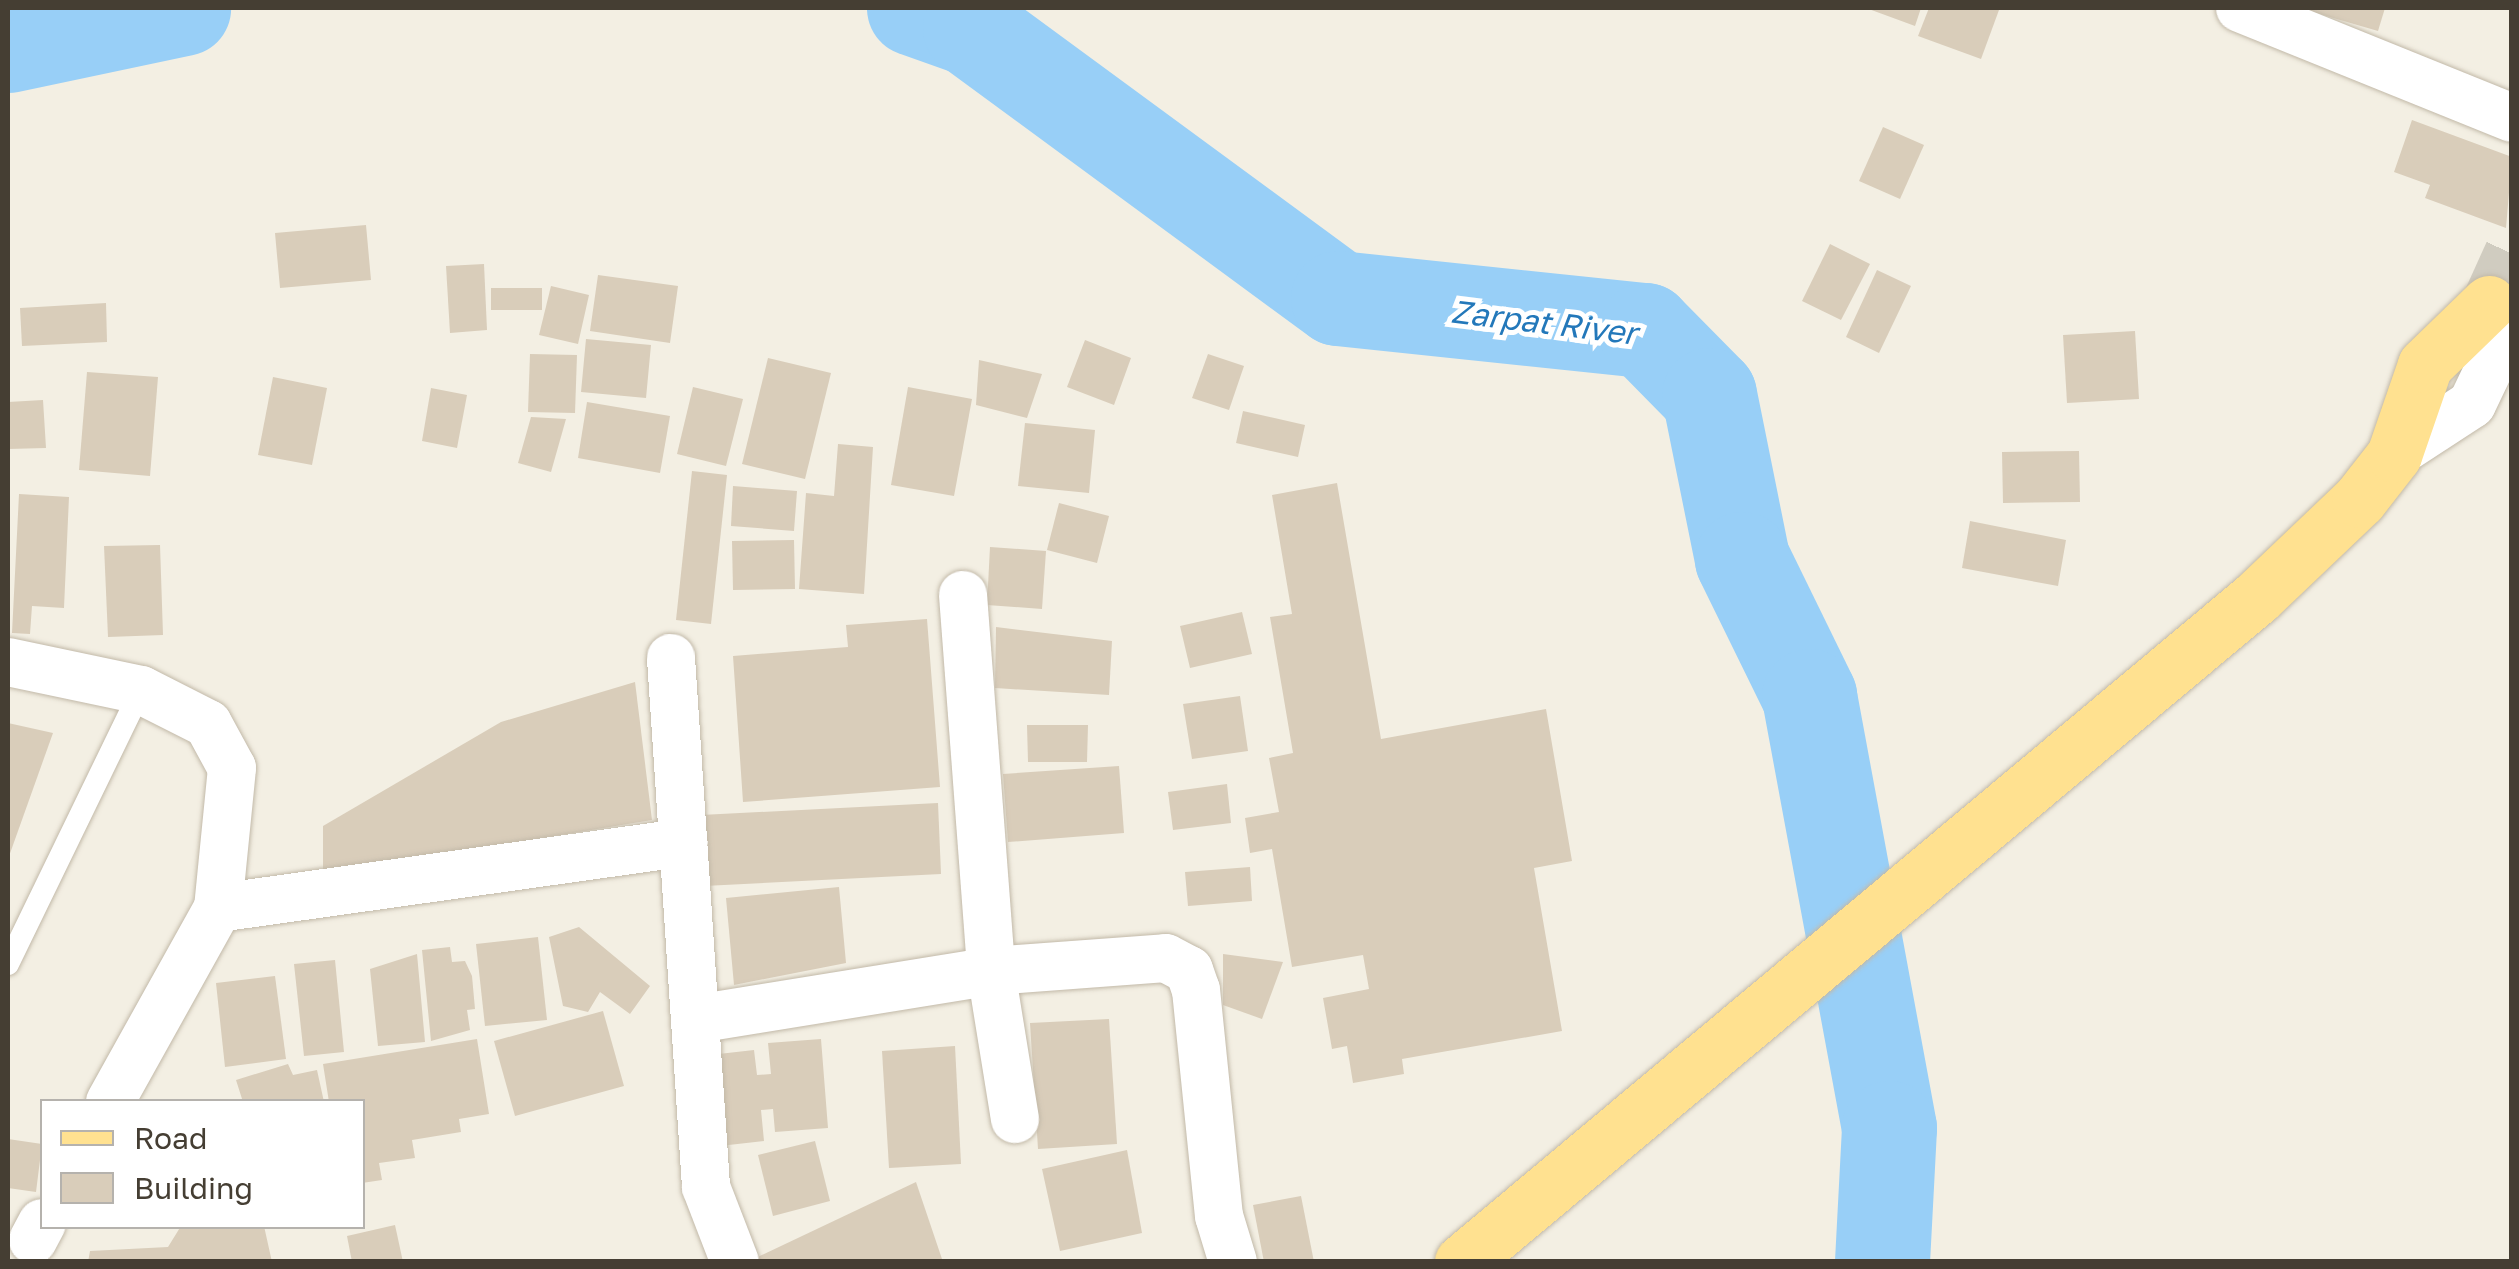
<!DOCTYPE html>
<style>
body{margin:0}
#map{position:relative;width:2519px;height:1269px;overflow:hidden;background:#f3efe3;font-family:"Golos Text",sans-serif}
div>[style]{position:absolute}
.river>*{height:95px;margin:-47.5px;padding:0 47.5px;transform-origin:47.5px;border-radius:47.5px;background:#98cff7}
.building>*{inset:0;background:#d9cdba}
.primary-tunnel>*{height:55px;margin-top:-27.5px;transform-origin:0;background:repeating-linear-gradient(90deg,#d0ccc0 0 55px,transparent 0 83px)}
.roads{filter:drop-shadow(0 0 2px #c2b9a8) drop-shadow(0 0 2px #c2b9a8)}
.service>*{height:22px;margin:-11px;padding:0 11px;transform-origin:11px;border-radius:11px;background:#fff}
.minor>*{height:48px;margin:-24px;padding:0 24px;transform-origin:24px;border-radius:24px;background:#fff}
.primary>*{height:55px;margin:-27.5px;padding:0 27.5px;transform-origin:27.5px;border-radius:27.5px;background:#ffe190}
span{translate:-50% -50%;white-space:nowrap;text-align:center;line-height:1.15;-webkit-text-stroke:10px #fff;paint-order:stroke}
.water-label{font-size:32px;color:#2378ba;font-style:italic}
.frame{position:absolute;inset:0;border:10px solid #453e33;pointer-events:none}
.legend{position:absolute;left:40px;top:1099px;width:325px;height:130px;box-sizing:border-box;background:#fff;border:2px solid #b5b2ad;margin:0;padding:12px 18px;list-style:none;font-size:30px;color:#453e33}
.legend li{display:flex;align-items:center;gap:20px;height:50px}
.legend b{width:50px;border:2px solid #b5b2ad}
</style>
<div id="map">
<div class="river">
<div style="left:914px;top:8px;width:59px;rotate:19.7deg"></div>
<div style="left:970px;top:28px;width:456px;rotate:36.3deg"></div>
<div style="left:1338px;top:298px;width:309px;rotate:6deg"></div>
<div style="left:1645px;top:330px;width:91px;rotate:45.4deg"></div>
<div style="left:1709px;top:395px;width:167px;rotate:78.6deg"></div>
<div style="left:1742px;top:559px;width:153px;rotate:63.9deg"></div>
<div style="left:1809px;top:696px;width:439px;rotate:79.5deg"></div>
<div style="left:1889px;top:1128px;width:134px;rotate:93deg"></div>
<div style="left:8px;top:45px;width:179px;rotate:-11.9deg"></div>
</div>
<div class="building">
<div style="clip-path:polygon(1866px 8px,1921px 8px,1915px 26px)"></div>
<div style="clip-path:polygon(1929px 8px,1999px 10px,1981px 59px,1918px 36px)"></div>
<div style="clip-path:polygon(2299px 8px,2385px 8px,2378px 31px)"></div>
<div style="clip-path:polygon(2412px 120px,2512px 157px,2506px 228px,2425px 198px,2430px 185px,2394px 172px)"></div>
<div style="clip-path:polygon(1883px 127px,1924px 145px,1900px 199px,1859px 181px)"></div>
<div style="clip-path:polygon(366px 225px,371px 280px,280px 288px,275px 233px)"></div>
<div style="clip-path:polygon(1830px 244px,1870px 264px,1841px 320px,1802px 301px)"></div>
<div style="clip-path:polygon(484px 264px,487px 330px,450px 333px,446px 266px)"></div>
<div style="clip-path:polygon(1877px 270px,1911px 286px,1879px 353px,1846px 337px)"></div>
<div style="clip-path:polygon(598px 275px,678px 286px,670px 343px,590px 331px)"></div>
<div style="clip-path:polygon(551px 286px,589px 295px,578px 344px,539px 335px)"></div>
<div style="clip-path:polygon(491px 288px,542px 288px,542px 310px,491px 310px)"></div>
<div style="clip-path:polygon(106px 303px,107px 342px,22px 346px,20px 308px)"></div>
<div style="clip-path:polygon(2135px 331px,2139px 399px,2067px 403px,2063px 335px)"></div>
<div style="clip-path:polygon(586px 339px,651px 345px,646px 398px,581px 392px)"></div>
<div style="clip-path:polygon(1085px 340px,1131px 358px,1114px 405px,1067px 387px)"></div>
<div style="clip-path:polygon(530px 354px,577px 355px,575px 413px,528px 412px)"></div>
<div style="clip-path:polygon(1208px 354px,1244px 366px,1229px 410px,1192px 398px)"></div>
<div style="clip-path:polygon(768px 358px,831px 373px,805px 479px,742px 464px)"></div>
<div style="clip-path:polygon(979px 360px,1042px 374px,1027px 418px,976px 405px)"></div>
<div style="clip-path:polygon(87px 372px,158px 377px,150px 476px,79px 470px)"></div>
<div style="clip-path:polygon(273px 377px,327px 388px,312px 465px,258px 455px)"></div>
<div style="clip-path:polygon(693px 387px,743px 399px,726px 466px,677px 454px)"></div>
<div style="clip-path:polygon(908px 387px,972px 399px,954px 496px,891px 485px)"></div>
<div style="clip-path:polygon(431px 388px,467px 395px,457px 448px,422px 441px)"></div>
<div style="clip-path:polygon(43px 400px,46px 448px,8px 449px,8px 402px)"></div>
<div style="clip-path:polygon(587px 402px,670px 416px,660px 473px,578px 458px)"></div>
<div style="clip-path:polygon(1243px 411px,1305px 425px,1298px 457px,1236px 443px)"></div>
<div style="clip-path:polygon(531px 417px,566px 419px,551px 472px,518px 463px)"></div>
<div style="clip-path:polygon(1025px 423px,1095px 430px,1089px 493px,1018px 486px)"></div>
<div style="clip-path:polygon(838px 444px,873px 447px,864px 594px,799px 589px,806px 493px,834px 496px)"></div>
<div style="clip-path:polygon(2079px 451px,2080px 502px,2003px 503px,2002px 452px)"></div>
<div style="clip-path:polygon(692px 471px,727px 475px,711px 624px,676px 620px)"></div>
<div style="clip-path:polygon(1337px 483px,1381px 739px,1546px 709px,1572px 861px,1534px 868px,1562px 1031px,1402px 1059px,1404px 1074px,1353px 1083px,1347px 1046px,1332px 1049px,1323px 998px,1369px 989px,1363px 955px,1292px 967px,1272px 849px,1250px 853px,1245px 818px,1279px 812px,1269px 758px,1293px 753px,1270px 617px,1292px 614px,1272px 495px)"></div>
<div style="clip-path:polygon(733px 486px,797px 491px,794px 531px,731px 526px)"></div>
<div style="clip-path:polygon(19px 494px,69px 497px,64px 608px,32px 606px,30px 634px,12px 633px)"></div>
<div style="clip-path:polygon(1059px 503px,1109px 516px,1097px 563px,1047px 550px)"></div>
<div style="clip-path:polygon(1970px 521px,2066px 540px,2058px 586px,1962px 568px)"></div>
<div style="clip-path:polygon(794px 540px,795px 589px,733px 590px,732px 541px)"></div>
<div style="clip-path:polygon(160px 545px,163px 635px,108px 637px,104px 546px)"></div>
<div style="clip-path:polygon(990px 547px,1046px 551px,1042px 609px,987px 605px)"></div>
<div style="clip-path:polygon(1242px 612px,1252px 654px,1190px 668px,1180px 626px)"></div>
<div style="clip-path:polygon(927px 619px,940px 787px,743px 802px,733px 656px,848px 647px,846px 625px)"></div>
<div style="clip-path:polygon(996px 627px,1112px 641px,1109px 695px,995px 688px)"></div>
<div style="clip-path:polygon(635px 682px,652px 820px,323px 874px,323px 826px,501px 722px)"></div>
<div style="clip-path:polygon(1240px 696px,1248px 751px,1192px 759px,1183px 704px)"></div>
<div style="clip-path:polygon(8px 723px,53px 733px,8px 859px)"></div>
<div style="clip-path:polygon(1027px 725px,1088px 725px,1087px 762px,1028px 762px)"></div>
<div style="clip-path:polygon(1119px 766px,1124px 833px,1008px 842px,1003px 774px)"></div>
<div style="clip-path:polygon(1227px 784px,1231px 823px,1173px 830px,1168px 792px)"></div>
<div style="clip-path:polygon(938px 803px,941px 874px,704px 886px,701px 815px)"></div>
<div style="clip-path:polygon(1250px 867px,1252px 901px,1188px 906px,1185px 872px)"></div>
<div style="clip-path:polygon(839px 887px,846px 963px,734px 985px,726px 898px)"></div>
<div style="clip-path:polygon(579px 927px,650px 986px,630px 1014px,600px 992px,588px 1012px,563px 1006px,549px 937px)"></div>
<div style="clip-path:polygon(538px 937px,547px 1020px,485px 1026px,476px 944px)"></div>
<div style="clip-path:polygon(450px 947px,452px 962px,465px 961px,472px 976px,475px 1009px,467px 1010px,470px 1030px,431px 1041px,422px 950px)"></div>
<div style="clip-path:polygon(417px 954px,425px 1042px,378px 1046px,370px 969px)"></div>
<div style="clip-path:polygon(1223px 954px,1283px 962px,1262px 1019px,1223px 1005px)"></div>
<div style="clip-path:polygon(335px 960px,344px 1052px,304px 1056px,294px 964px)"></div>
<div style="clip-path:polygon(275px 976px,286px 1059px,225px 1067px,216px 983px)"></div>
<div style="clip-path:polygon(603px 1011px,624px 1086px,515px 1116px,494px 1041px)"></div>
<div style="clip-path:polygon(1109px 1019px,1117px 1144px,1038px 1149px,1030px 1023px)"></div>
<div style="clip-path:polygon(477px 1039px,489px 1114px,459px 1119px,461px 1132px,412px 1140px,415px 1158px,379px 1163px,382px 1180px,362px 1183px,362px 1102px,329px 1102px,323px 1064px)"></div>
<div style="clip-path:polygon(821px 1039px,828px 1128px,775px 1132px,773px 1109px,761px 1110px,764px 1141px,711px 1147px,701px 1056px,754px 1050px,757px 1075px,771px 1074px,768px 1043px)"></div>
<div style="clip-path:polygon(955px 1046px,961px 1164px,889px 1168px,882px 1051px)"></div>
<div style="clip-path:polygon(288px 1064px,293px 1075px,317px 1070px,324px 1102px,243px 1102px,236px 1080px)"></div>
<div style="clip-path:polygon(8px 1139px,42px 1144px,36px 1192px,8px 1188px)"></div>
<div style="clip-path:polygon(815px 1141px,830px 1201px,773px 1216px,758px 1155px)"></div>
<div style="clip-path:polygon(1127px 1150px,1142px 1233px,1060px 1251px,1042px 1169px)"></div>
<div style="clip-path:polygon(916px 1182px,943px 1262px,747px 1262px)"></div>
<div style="clip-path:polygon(1301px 1196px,1314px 1262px,1264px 1262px,1253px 1205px)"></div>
<div style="clip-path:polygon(395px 1225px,403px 1262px,352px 1262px,347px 1236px)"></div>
<div style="clip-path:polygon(181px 1226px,264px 1226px,272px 1262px,88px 1262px,90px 1251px,168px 1247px)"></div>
</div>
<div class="primary-tunnel">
<div style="left:2489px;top:303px;width:56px;rotate:-65.7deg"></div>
</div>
<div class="roads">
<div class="service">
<div style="left:8px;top:964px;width:305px;rotate:-64.1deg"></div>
</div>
<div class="minor">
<div style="left:2240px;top:8px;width:293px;rotate:22deg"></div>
<div style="left:2394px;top:455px;width:93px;rotate:-33.2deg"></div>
<div style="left:2472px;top:404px;width:93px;rotate:-64.5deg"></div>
<div style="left:963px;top:595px;width:377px;rotate:85.7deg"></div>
<div style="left:991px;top:971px;width:150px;rotate:80.8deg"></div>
<div style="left:671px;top:658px;width:530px;rotate:86.21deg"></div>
<div style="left:706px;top:1187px;width:80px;rotate:68.9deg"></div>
<div style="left:8px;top:662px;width:136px;rotate:11.9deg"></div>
<div style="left:141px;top:690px;width:75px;rotate:26.9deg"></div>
<div style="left:208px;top:724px;width:50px;rotate:61.4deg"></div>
<div style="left:232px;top:768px;width:141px;rotate:95.7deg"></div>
<div style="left:696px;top:1019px;width:299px;rotate:-9.2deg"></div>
<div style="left:991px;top:971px;width:175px;rotate:-4.2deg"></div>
<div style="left:1166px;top:958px;width:26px;rotate:28deg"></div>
<div style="left:1189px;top:970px;width:21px;rotate:71deg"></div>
<div style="left:1196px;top:990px;width:227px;rotate:84.2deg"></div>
<div style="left:1219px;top:1216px;width:48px;rotate:73.1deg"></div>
<div style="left:110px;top:1102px;width:222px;rotate:-60.9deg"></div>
<div style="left:218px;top:908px;width:470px;rotate:-8deg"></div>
<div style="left:33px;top:1240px;width:19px;rotate:-62deg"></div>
</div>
<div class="primary">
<div style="left:1462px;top:1262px;width:1036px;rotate:-39.91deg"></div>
<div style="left:2257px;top:597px;width:141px;rotate:-43.6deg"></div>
<div style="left:2359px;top:500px;width:57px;rotate:-52.1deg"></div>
<div style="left:2394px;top:455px;width:95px;rotate:-71deg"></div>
<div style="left:2425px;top:365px;width:89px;rotate:-44.1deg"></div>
</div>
</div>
<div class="water-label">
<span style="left:1544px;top:322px;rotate:7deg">Zarpat River</span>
</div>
<div class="frame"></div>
<ul class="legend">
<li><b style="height:12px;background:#ffe190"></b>Road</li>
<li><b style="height:28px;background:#d9cdba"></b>Building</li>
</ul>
</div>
